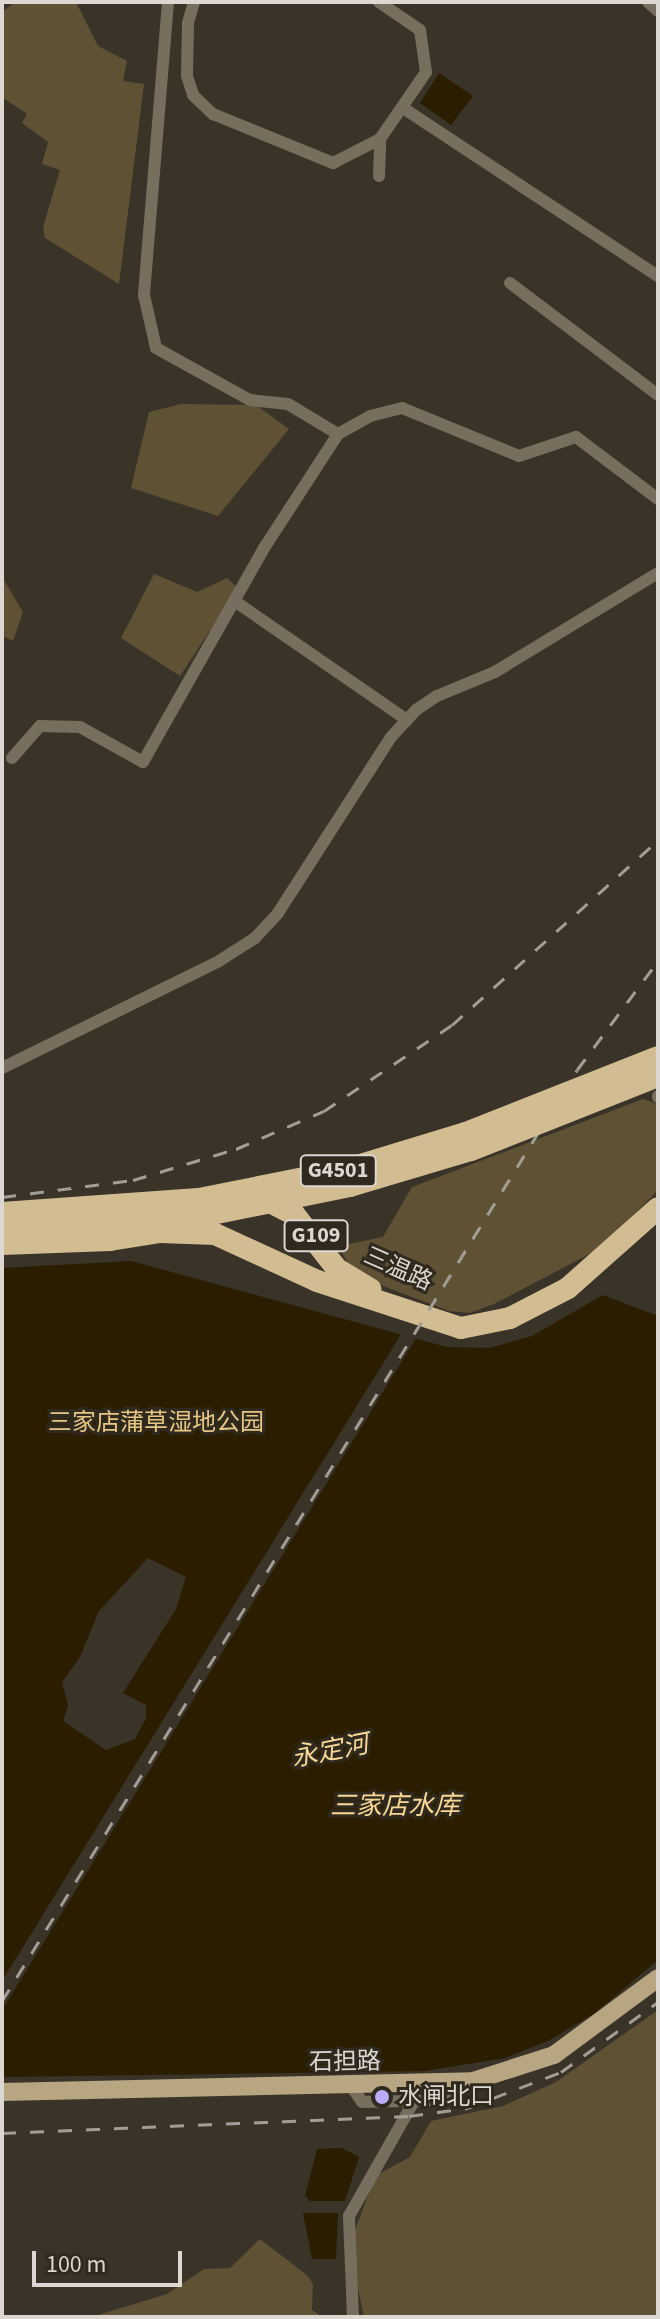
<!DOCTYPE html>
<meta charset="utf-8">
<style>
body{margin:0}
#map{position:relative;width:660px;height:2319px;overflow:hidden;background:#393328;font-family:"Source Sans 3","Noto Sans SC",sans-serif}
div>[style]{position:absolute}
.green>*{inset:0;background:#5f5134}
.water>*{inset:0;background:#2b1e00}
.pier>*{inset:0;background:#393328}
.street>*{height:12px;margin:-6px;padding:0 6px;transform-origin:6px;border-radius:6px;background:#776e5d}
.primary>*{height:18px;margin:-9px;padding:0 9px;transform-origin:9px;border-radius:9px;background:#b8a683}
.highway>*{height:22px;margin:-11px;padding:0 11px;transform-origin:11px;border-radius:11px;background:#d2bc92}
.rail>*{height:3px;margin-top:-1.5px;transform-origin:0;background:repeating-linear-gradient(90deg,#a29d95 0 14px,transparent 0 28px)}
.highway-bridge>*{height:22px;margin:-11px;padding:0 11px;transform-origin:11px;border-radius:11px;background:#d2bc92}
.dots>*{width:22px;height:22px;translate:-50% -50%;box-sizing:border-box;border:4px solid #2f291e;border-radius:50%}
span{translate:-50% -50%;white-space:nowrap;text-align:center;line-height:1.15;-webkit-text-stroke:6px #2f291e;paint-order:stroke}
.shield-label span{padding:2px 6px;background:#2f291e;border:2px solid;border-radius:6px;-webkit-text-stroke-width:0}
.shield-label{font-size:22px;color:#dcd8d1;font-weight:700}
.street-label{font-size:24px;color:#dcd8d1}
.park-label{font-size:24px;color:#e7c684}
.poi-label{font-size:24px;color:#dcd8d1}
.left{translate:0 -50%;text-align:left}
.water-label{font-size:26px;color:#f9d795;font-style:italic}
.frame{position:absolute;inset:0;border:4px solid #dcd8d1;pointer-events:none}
.scale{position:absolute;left:32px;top:2251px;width:150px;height:36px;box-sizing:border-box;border:4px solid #dcd8d1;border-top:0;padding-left:10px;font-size:24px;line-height:28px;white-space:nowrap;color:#dcd8d1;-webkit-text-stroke:6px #2f291e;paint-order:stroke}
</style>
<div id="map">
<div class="green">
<div style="clip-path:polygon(15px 2px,76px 2px,98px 46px,127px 61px,123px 81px,144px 84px,119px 284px,45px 238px,43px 227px,60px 170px,42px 164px,48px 142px,22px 123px,27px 114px,2px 97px,2px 12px)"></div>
<div style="clip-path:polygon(181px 404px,256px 405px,289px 429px,218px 516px,131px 488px,149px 412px)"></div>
<div style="clip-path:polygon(154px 574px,197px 592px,227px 578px,238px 588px,180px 676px,121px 638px)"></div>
<div style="clip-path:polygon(2px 577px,23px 612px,13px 641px,2px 636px)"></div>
<div style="clip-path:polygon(643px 1099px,658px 1104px,658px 1190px,601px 1248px,494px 1304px,470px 1313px,449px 1311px,383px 1286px,348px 1263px,338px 1246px,383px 1237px,412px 1187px)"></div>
<div style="clip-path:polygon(658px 2010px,658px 2317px,364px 2317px,349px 2247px,375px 2176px,410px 2157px,431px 2121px,503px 2106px,556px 2082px)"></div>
<div style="clip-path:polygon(260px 2239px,308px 2276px,313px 2284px,312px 2310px,323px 2317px,91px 2317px,167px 2294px,204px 2269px,230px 2268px)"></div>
</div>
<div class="water">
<div style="clip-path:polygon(439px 73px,473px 96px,451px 125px,420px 103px)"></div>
<div style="clip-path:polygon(evenodd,131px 1261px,447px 1347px,489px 1348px,532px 1336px,603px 1295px,658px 1316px,658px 1960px,595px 2013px,548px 2041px,505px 2058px,425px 2071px,2px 2077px,2px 1268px,131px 1261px,148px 1558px,186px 1577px,176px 1609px,123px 1693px,146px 1705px,146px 1718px,135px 1739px,106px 1750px,63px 1721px,68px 1706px,62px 1682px,80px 1657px,99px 1611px,148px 1558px)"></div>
<div style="clip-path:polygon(342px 2148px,359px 2157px,345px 2201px,310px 2201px,305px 2196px,317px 2149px)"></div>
<div style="clip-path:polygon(303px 2213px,338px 2213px,336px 2259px,312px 2259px)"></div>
</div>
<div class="pier">
<div style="clip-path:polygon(403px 1331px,418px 1335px,2px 2010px,2px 1981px)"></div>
</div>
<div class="street">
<div style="left:168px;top:2px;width:294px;rotate:94.7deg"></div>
<div style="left:144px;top:295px;width:54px;rotate:77.2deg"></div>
<div style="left:156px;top:348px;width:107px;rotate:29deg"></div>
<div style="left:250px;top:400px;width:38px;rotate:6deg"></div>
<div style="left:288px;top:404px;width:58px;rotate:31deg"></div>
<div style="left:194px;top:2px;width:22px;rotate:106deg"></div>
<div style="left:188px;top:23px;width:53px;rotate:91.1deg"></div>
<div style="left:187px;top:76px;width:20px;rotate:72deg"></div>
<div style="left:193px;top:95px;width:28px;rotate:44deg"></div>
<div style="left:213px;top:114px;width:130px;rotate:22.2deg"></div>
<div style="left:333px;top:163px;width:53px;rotate:-27.1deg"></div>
<div style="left:380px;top:139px;width:81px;rotate:-55.5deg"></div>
<div style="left:426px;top:72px;width:42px;rotate:-98.1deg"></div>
<div style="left:420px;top:30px;width:50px;rotate:-145.7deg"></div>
<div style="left:648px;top:2px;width:13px;rotate:42deg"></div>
<div style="left:403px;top:108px;width:305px;rotate:33.4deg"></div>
<div style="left:379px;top:176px;width:37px;rotate:-88deg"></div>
<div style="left:510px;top:283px;width:186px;rotate:37.1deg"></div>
<div style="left:236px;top:602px;width:208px;rotate:34.6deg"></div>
<div style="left:12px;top:758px;width:43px;rotate:-48.8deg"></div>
<div style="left:40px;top:726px;width:40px;rotate:1.4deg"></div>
<div style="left:80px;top:727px;width:72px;rotate:29.1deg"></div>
<div style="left:143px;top:762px;width:249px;rotate:-60.5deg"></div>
<div style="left:266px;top:545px;width:132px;rotate:-57deg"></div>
<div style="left:338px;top:434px;width:37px;rotate:-29deg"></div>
<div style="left:370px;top:416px;width:33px;rotate:-14deg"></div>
<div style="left:402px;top:408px;width:126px;rotate:22.3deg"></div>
<div style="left:519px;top:456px;width:60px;rotate:-18.4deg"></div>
<div style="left:576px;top:437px;width:103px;rotate:37.1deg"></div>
<div style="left:2px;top:1068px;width:242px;rotate:-26.2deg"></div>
<div style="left:219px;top:961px;width:43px;rotate:-32.6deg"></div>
<div style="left:255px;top:938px;width:34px;rotate:-47deg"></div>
<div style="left:278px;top:913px;width:209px;rotate:-57.3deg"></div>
<div style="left:391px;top:737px;width:37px;rotate:-47deg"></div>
<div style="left:416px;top:710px;width:25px;rotate:-34deg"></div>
<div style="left:437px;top:696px;width:63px;rotate:-22.5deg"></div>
<div style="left:495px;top:672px;width:191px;rotate:-31.3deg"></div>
<div style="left:658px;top:1096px;width:1px;rotate:90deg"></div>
<div style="left:351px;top:2086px;width:19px;rotate:55deg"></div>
<div style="left:362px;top:2102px;width:90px;rotate:-1.3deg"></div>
<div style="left:452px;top:2100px;width:28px;rotate:-44deg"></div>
<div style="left:353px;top:2317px;width:101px;rotate:-92.3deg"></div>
<div style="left:349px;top:2216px;width:132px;rotate:-60.5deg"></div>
</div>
<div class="primary">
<div style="left:2px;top:2092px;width:471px;rotate:-1.3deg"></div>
<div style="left:473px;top:2081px;width:85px;rotate:-17.8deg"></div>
<div style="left:554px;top:2055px;width:129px;rotate:-36.5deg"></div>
</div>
<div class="highway">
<div style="left:262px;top:1198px;width:36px;rotate:27deg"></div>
<div style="left:294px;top:1214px;width:70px;rotate:52deg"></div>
<div style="left:337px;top:1269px;width:39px;rotate:31deg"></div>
<div style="left:2px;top:1244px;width:108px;rotate:-2.1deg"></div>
<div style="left:110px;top:1240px;width:51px;rotate:-9.1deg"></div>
<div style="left:160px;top:1232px;width:55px;rotate:2.1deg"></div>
<div style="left:215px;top:1234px;width:112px;rotate:24.7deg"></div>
<div style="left:317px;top:1281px;width:151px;rotate:18.1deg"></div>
<div style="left:461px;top:1328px;width:50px;rotate:-11.5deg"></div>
<div style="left:510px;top:1318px;width:65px;rotate:-27.3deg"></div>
<div style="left:568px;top:1288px;width:120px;rotate:-41.6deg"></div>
</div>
<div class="rail">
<div style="left:2px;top:1197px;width:132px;rotate:-7.4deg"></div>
<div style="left:133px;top:1180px;width:108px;rotate:-16.8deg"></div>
<div style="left:236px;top:1149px;width:96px;rotate:-23.4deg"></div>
<div style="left:324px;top:1111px;width:154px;rotate:-33.9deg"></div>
<div style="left:452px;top:1025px;width:277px;rotate:-41.9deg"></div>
<div style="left:2px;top:2001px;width:1094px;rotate:-58.3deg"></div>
<div style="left:577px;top:1070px;width:136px;rotate:-53.4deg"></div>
<div style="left:2px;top:2133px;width:407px;rotate:-2.4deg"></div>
<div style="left:409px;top:2116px;width:59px;rotate:-7.9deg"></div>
<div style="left:467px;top:2108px;width:101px;rotate:-21deg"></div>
<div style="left:561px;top:2072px;width:120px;rotate:-35.8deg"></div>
</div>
<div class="highway-bridge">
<div style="left:2px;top:1213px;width:197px;rotate:-4.1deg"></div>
<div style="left:199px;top:1199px;width:148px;rotate:-11.3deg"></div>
<div style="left:344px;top:1170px;width:127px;rotate:-16.9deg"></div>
<div style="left:466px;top:1133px;width:206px;rotate:-21.6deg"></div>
<div style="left:2px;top:1232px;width:201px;rotate:-4.6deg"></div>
<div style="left:202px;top:1216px;width:151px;rotate:-11.5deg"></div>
<div style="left:350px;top:1186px;width:126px;rotate:-16.6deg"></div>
<div style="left:471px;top:1150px;width:201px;rotate:-21.6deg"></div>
</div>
<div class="dots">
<div style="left:382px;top:2097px;background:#b9abf7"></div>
</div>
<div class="shield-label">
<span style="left:338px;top:1171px">G4501</span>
<span style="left:316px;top:1236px">G109</span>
</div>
<div class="street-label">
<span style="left:398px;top:1269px;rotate:24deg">三温路</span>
<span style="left:345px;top:2062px;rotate:-1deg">石担路</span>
</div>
<div class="park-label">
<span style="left:156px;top:1423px">三家店蒲草湿地公园</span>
</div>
<div class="poi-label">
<span class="left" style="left:398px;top:2097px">水闸北口</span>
</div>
<div class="water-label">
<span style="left:330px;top:1751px;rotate:-11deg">永定河</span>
<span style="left:395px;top:1806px">三家店水库</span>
</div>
<div class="frame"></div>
<div class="scale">100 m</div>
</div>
